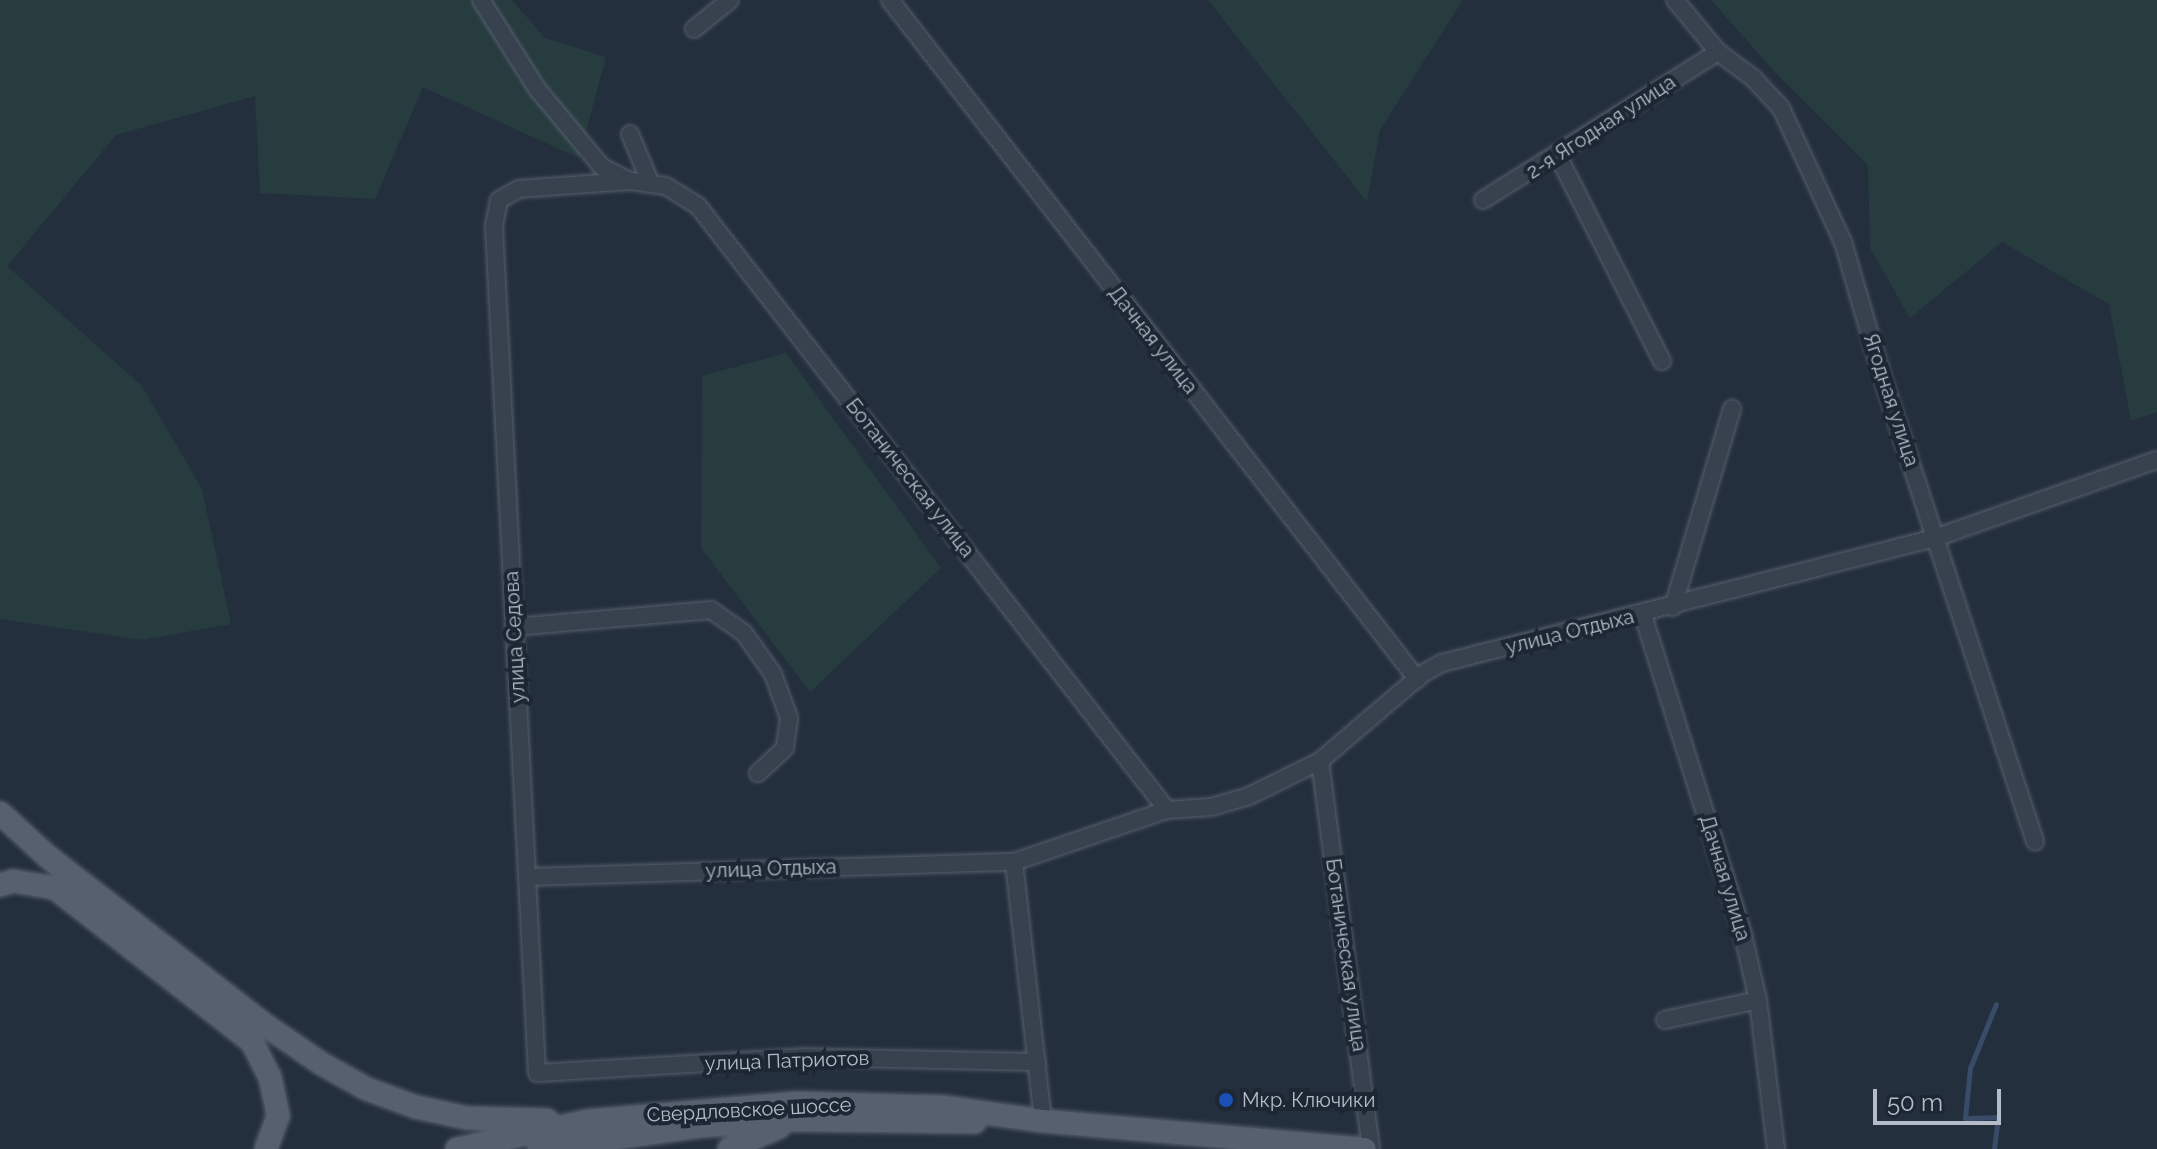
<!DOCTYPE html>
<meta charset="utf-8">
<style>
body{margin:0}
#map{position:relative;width:2157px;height:1149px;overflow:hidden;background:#242f3e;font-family:Raleway,sans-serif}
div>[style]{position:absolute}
.green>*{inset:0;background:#263c3f}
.stream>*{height:5px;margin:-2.5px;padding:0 2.5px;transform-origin:2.5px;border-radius:2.5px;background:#394c67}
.roads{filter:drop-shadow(0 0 2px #565f6c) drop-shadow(0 0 2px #565f6c)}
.minor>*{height:16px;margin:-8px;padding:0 8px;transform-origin:8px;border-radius:8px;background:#38414e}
.major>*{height:22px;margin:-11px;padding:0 11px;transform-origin:11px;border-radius:11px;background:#56606e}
.dots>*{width:22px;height:22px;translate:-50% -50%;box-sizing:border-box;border:4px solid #1d2633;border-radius:50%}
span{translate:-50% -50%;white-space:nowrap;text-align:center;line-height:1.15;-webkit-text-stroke:8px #1d2633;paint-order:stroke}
.street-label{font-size:20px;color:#b4bcc9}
.poi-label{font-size:20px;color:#b4bcc9}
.left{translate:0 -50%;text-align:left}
.scale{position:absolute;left:1873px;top:1089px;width:128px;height:36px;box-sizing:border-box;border:4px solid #b4bcc9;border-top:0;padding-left:10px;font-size:24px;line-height:28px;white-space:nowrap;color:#b4bcc9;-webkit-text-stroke:6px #1d2633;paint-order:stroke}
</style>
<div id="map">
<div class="green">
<div style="clip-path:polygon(0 0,512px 0,545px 38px,606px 57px,579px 158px,423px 87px,375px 199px,260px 193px,255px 96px,116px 135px,7px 266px,142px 386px,202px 489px,231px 624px,142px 640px,0 619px)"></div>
<div style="clip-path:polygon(1208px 0,1463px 0,1380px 130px,1367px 202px)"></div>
<div style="clip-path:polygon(1711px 0,2157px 0,2157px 412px,2131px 421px,2109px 304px,2002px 242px,1910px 318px,1870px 248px,1868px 165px,1774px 71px)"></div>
<div style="clip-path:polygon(786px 353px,941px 568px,810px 692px,701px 548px,702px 376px)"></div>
</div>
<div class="stream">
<div style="left:1994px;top:1149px;width:32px;rotate:-83deg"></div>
<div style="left:1998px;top:1117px;width:33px;rotate:178deg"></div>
<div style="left:1965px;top:1118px;width:50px;rotate:-84.3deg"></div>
<div style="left:1970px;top:1068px;width:69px;rotate:-67.9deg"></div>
</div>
<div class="roads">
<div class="minor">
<div style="left:481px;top:0;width:107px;rotate:57.7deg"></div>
<div style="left:538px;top:90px;width:100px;rotate:50.3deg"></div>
<div style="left:602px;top:167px;width:29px;rotate:27deg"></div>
<div style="left:890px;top:0;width:860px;rotate:52.18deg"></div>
<div style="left:1675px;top:0;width:67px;rotate:50.4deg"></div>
<div style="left:1718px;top:52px;width:44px;rotate:36.6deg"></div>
<div style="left:1753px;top:78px;width:41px;rotate:47deg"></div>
<div style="left:1781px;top:108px;width:148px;rotate:65.2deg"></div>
<div style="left:1843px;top:242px;width:140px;rotate:73.8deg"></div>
<div style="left:1882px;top:376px;width:490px;rotate:71.8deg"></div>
<div style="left:694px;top:29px;width:46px;rotate:-38.9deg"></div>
<div style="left:630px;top:134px;width:54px;rotate:67.2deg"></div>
<div style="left:1558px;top:156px;width:230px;rotate:63.1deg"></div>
<div style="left:1483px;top:200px;width:278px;rotate:-32.2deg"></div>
<div style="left:1673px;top:607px;width:207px;rotate:-73.4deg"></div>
<div style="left:1643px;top:615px;width:335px;rotate:72.6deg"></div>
<div style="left:1743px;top:935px;width:67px;rotate:77deg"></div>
<div style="left:1758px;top:1000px;width:150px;rotate:83.1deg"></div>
<div style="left:514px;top:627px;width:198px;rotate:-4.9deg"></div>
<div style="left:711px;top:610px;width:40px;rotate:34.9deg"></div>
<div style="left:744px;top:633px;width:50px;rotate:54.7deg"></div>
<div style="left:773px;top:674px;width:47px;rotate:70deg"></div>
<div style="left:789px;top:718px;width:30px;rotate:98deg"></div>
<div style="left:785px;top:748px;width:37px;rotate:137deg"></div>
<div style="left:1320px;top:761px;width:391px;rotate:82.5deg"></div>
<div style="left:1014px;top:862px;width:261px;rotate:83.6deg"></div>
<div style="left:529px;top:877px;width:485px;rotate:-1.8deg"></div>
<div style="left:1014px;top:862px;width:162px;rotate:-18.8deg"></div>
<div style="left:1167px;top:810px;width:44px;rotate:-3.9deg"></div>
<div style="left:1211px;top:807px;width:40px;rotate:-16deg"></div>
<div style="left:1249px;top:796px;width:79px;rotate:-26.2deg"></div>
<div style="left:1320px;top:761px;width:134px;rotate:-40.5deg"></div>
<div style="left:1422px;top:674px;width:23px;rotate:-29deg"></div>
<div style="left:1442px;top:663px;width:509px;rotate:-14.23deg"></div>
<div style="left:1935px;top:538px;width:235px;rotate:-19.4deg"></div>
<div style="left:1665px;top:1020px;width:95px;rotate:-12.1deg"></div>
<div style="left:1037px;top:1062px;width:230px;rotate:-178.8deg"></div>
<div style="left:807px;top:1057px;width:270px;rotate:176.6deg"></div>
<div style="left:537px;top:1073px;width:848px;rotate:-92.91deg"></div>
<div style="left:494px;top:226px;width:26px;rotate:-79deg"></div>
<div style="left:499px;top:200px;width:23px;rotate:-29deg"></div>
<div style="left:519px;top:189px;width:111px;rotate:-4.1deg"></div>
<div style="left:630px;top:181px;width:36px;rotate:8deg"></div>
<div style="left:666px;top:186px;width:38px;rotate:32deg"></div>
<div style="left:698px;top:206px;width:765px;rotate:52.17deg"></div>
</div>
<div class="major">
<div style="left:0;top:813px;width:64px;rotate:42.5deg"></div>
<div style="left:47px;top:856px;width:276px;rotate:37.8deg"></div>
<div style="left:265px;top:1025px;width:69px;rotate:34.4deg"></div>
<div style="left:322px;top:1064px;width:51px;rotate:29.1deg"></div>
<div style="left:367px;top:1089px;width:52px;rotate:20.2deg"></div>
<div style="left:416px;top:1107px;width:52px;rotate:12.2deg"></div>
<div style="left:467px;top:1118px;width:80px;rotate:1.4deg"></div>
<div style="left:0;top:885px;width:14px;rotate:-17deg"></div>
<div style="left:13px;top:881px;width:43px;rotate:9.5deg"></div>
<div style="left:55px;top:888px;width:250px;rotate:38deg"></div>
<div style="left:252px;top:1042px;width:39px;rotate:63deg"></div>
<div style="left:270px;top:1077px;width:40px;rotate:78deg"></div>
<div style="left:278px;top:1116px;width:35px;rotate:110deg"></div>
<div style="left:457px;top:1149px;width:134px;rotate:-12.1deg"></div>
<div style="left:588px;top:1121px;width:210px;rotate:-4.9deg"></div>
<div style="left:797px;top:1103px;width:146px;rotate:1.6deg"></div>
<div style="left:943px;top:1107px;width:101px;rotate:8deg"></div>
<div style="left:1043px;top:1121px;width:323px;rotate:5deg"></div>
<div style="left:539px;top:1149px;width:163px;rotate:-8.1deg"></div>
<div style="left:700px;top:1126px;width:95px;rotate:-3.6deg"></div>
<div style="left:795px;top:1120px;width:180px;rotate:0.6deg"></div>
<div style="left:729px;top:1149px;width:55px;rotate:-23.7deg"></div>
</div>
</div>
<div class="dots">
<div style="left:1226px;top:1100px;background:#1a4fb4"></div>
</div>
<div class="street-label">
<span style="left:1601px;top:127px;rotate:-33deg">2-я Ягодная улица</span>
<span style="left:1153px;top:340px;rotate:52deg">Дачная улица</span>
<span style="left:1891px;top:400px;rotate:72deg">Ягодная улица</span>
<span style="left:910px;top:478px;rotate:52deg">Ботаническая улица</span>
<span style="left:1570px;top:632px;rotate:-14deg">улица Отдыха</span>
<span style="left:515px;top:637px;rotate:-93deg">улица Седова</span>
<span style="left:771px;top:869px;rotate:-2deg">улица Отдыха</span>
<span style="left:1725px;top:878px;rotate:73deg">Дачная улица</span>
<span style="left:1346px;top:955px;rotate:82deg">Ботаническая улица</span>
<span style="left:787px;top:1061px;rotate:-2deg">улица Патриотов</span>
<span style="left:749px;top:1110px;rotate:-3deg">Свердловское шоссе</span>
</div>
<div class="poi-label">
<span class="left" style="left:1242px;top:1100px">Мкр. Ключики</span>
</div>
<div class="scale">50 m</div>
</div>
